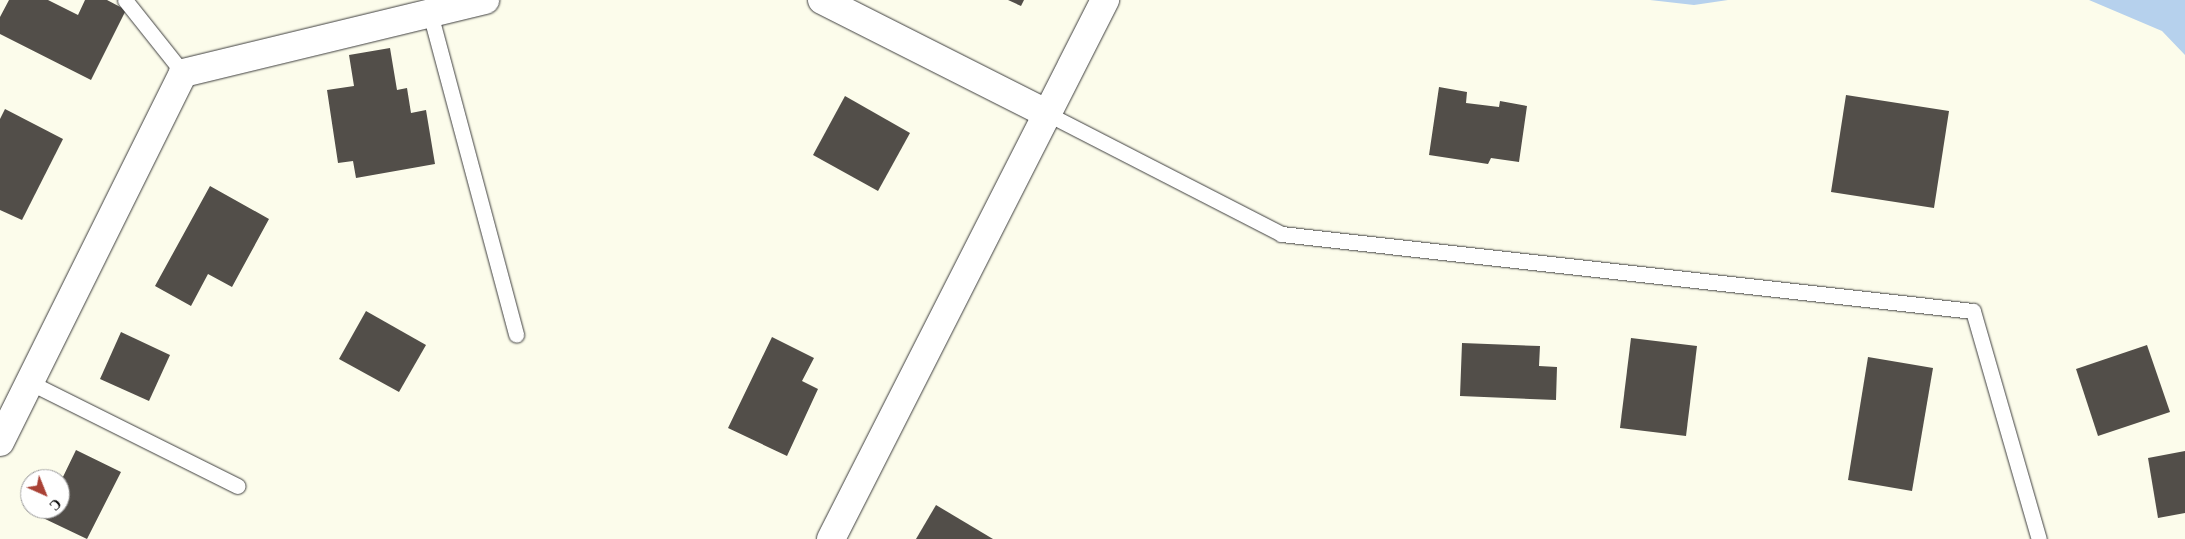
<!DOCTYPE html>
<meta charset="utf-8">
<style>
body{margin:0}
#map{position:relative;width:2185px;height:539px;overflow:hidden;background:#fcfceb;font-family:"Times New Roman",serif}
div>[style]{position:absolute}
.water>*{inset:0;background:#b6d1ed}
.building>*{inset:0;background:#524e49}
.roads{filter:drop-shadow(0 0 1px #3e3e3e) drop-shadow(0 0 1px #3e3e3e)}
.service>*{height:15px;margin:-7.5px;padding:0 7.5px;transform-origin:7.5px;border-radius:7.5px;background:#fff}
.minor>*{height:28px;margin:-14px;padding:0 14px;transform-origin:14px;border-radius:14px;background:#fff}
span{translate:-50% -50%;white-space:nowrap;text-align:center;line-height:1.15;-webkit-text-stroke:5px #fff;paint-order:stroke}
.north{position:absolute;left:20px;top:469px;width:50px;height:50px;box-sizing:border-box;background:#fff;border:1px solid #9d9d9d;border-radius:50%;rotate:136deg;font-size:14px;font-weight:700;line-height:20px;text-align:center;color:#0b0b0b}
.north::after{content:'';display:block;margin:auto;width:18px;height:22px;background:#a94135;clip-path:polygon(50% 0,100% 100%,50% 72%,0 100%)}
</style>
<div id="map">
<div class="water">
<div style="clip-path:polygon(1650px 0,1728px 0,1694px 5px)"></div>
<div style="clip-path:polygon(2089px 0,2185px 0,2185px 55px,2162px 31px)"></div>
</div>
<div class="building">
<div style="clip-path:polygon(9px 0,48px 0,78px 15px,85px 0,107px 0,126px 10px,91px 80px,0 34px,0 17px)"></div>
<div style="clip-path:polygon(1008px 0,1024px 0,1021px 6px)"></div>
<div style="clip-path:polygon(390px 48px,397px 90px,407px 88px,411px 113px,426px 110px,435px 164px,356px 178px,353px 161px,338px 163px,327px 90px,354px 86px,349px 55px)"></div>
<div style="clip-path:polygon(1439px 87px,1467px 92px,1466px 103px,1499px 107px,1500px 101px,1527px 106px,1519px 162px,1491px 158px,1488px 164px,1429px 155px)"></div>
<div style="clip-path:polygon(1846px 95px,1949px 111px,1934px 208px,1831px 192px)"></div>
<div style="clip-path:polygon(845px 96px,910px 133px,878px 191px,813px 155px)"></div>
<div style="clip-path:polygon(5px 109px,63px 139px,22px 220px,0 210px,0 119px)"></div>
<div style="clip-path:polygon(210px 186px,269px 219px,232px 287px,208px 274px,191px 306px,155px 286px)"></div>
<div style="clip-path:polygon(366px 311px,426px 345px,399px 392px,339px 359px)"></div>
<div style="clip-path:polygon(121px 332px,170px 355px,149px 401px,100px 379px)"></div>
<div style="clip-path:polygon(772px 337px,814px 358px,802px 381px,818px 389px,787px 456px,728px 428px)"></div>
<div style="clip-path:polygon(1631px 338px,1697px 346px,1686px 436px,1620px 428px)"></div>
<div style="clip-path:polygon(1462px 343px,1540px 346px,1539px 366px,1557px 367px,1556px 400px,1460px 396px)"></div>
<div style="clip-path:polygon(2147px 345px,2170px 412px,2098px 436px,2076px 369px)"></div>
<div style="clip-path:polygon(1868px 357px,1933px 368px,1912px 491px,1848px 480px)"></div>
<div style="clip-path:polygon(76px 450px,121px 472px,87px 539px,43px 518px,47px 509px,60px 509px,60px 483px)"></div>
<div style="clip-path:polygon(2185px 451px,2185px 513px,2158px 518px,2148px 458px)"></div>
<div style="clip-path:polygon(936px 505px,993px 539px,916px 539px)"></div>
</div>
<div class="roads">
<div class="service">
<div style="left:125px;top:0;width:93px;rotate:51.5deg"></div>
<div style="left:430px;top:13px;width:333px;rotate:75deg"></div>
<div style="left:1048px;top:114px;width:262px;rotate:27.2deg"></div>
<div style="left:1281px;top:234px;width:696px;rotate:6.35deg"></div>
<div style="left:1973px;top:311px;width:237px;rotate:73.9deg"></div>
<div style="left:29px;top:382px;width:233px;rotate:26.5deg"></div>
</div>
<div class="minor">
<div style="left:822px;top:0;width:253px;rotate:26.8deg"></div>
<div style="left:0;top:442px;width:412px;rotate:-63.6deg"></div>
<div style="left:183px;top:73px;width:311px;rotate:-13.6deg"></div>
<div style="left:831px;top:539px;width:605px;rotate:-63.05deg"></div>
</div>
</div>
<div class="north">С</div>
</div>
